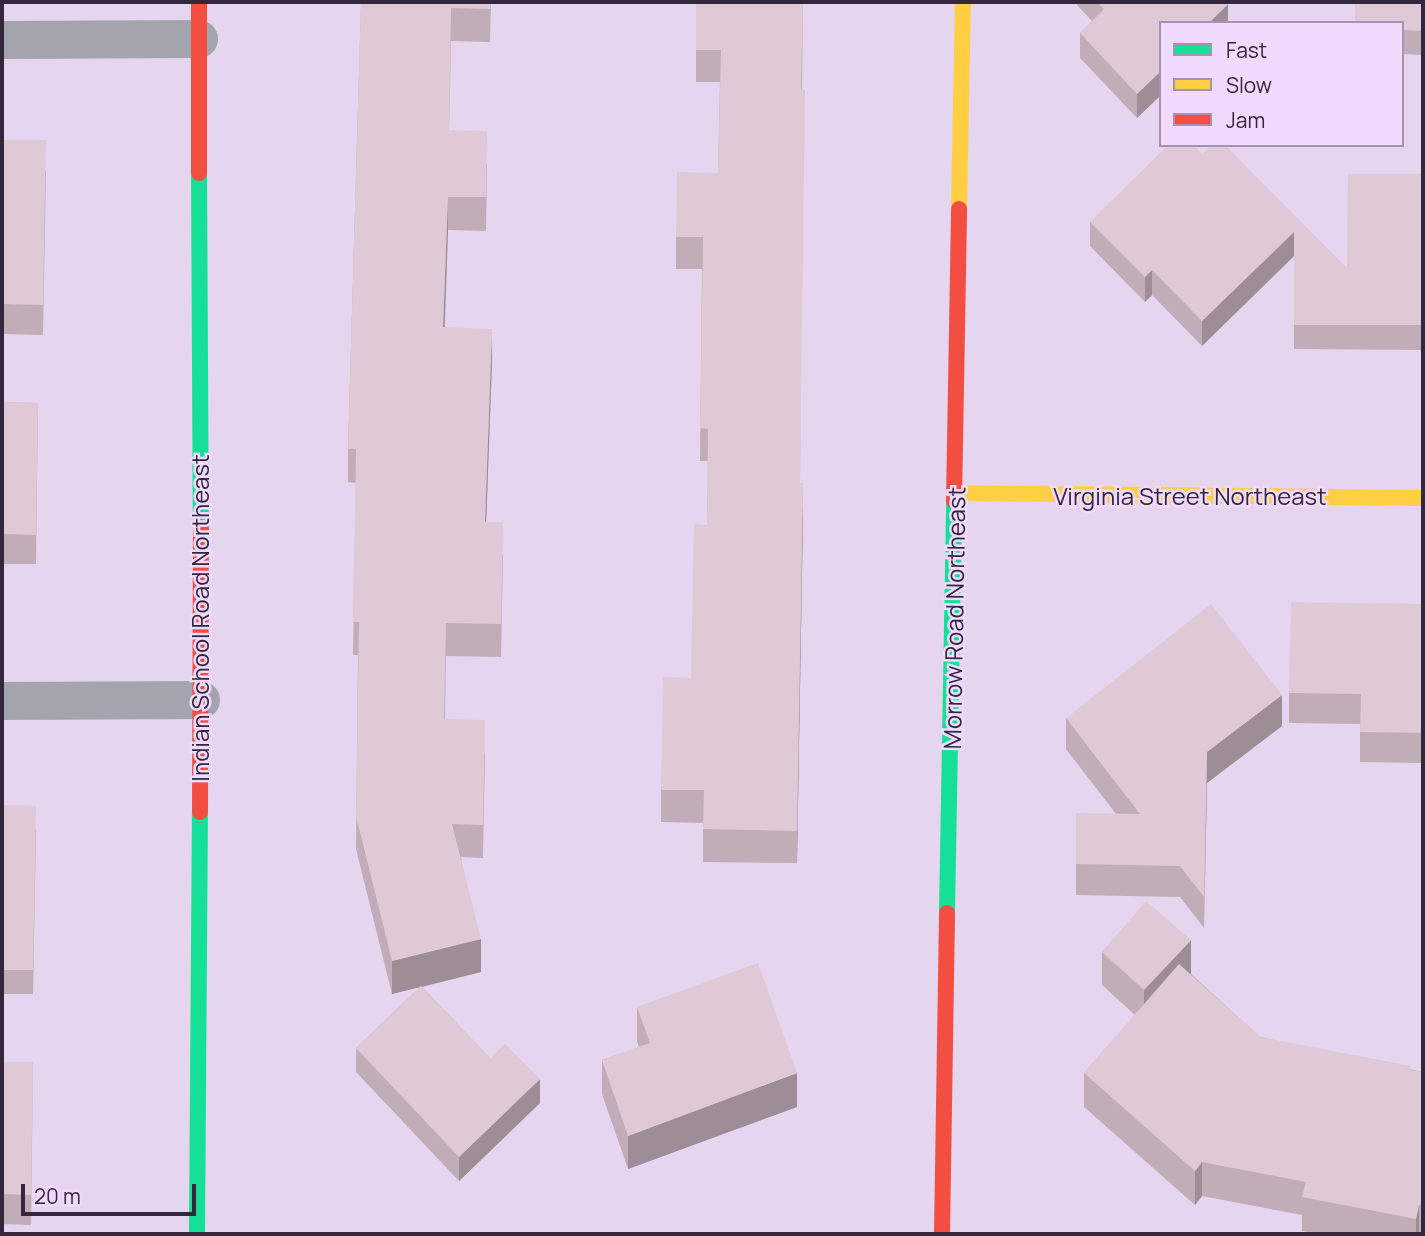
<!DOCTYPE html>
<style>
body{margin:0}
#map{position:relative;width:1425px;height:1236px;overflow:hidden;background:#e5d5ef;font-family:Manrope,sans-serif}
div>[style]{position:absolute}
.street>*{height:38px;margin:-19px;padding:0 19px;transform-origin:19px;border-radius:19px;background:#a3a4ae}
.fast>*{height:16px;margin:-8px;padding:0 8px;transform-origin:8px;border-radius:8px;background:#16e098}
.slow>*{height:16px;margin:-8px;padding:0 8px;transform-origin:8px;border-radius:8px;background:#ffcf43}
.jam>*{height:16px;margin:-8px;padding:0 8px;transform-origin:8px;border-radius:8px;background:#f24e42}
.wall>*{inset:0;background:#c0adb8}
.shaded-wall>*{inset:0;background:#9c8d96}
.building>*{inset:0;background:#dfc9d6}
span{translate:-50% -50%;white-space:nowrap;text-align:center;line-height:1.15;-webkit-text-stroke:5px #f0dbff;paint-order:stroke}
.street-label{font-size:24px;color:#34263d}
.frame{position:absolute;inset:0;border:4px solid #34263d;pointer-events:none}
.legend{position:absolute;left:1159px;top:21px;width:245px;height:126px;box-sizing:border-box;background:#f0dbff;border:2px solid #a593b1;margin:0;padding:9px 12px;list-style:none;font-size:21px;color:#34263d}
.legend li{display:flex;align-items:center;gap:14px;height:35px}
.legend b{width:35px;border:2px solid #a593b1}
.scale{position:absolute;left:21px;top:1184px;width:175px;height:32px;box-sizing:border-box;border:4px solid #34263d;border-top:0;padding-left:9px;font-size:21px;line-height:24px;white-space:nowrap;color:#34263d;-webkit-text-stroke:5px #f0dbff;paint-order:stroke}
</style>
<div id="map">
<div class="street">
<div style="left:2px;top:40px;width:197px;rotate:-0.3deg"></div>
<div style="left:2px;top:701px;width:199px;rotate:-0.3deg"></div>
</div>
<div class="fast">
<div style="left:199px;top:173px;width:355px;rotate:89.7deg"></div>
<div style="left:947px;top:913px;width:412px;rotate:-89deg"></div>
<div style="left:197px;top:1234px;width:422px;rotate:-89.6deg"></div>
</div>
<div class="slow">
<div style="left:959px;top:209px;width:207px;rotate:-88.9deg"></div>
<div style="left:957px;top:493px;width:466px;rotate:0.6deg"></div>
</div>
<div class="jam">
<div style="left:199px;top:2px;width:171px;rotate:90deg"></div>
<div style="left:954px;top:501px;width:292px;rotate:-89deg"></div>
<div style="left:200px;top:812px;width:284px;rotate:-89.8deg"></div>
<div style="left:942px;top:1234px;width:321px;rotate:-89.1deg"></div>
</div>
<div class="wall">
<div style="clip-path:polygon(361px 2px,491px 2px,490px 42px,451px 41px,449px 130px,487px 164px,486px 231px,448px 230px,445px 327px,492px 362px,486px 522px,503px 556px,501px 657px,446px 656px,445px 719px,485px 753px,483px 858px,461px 857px,481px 972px,422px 987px,490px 1058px,540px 1103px,459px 1181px,356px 1072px,356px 1048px,420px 987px,392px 994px,356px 849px,358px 655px,353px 655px,356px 483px,348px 482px,348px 449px)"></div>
<div style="clip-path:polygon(696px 2px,803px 2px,802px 90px,800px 483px,803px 516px,797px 863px,703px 862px,703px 823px,661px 822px,661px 790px,691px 678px,707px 525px,708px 461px,700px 461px,702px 269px,676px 269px,676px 237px,718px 173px,720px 82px,696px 82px)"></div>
<div style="clip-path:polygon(1077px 2px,1225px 2px,1228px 23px,1161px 23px,1161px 95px,1137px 118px,1080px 58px,1080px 33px,1092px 21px,1077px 5px)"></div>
<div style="clip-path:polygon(1423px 2px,1423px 55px,1402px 54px,1402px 23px)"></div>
<div style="clip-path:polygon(2px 140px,46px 171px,43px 335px,2px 334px)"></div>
<div style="clip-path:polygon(1202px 154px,1347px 268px,1423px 174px,1423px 350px,1294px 349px,1294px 256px,1202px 346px,1152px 295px,1145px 302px,1090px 246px,1090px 222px)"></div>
<div style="clip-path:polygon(2px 402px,38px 403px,36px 564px,2px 564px)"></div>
<div style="clip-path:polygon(1423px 604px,1423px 763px,1360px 762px,1360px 724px,1289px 723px,1289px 693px)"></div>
<div style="clip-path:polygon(1066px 718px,1282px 726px,1207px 783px,1204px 928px,1180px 897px,1076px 895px,1076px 864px,1116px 814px,1066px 749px)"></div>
<div style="clip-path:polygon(2px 805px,36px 830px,33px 994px,2px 994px)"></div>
<div style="clip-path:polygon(1102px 952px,1191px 974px,1260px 1037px,1423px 1072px,1423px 1234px,1319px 1234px,1302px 1231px,1302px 1215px,1202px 1196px,1195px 1205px,1084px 1107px,1084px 1073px,1135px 1015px,1102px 985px)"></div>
<div style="clip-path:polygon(637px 1007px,797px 1107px,628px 1169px,602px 1094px,602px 1060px,639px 1047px,637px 1041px)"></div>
<div style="clip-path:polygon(2px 1062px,33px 1062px,31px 1225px,2px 1224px)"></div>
</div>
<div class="shaded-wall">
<div style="clip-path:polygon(1228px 4px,1228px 23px,1209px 23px)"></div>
<div style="clip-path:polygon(1161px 71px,1161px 95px,1137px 118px,1137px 94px)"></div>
<div style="clip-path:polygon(448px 197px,448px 230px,443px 360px,443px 327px)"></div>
<div style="clip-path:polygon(1294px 232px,1294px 256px,1202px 346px,1202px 321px)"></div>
<div style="clip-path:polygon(1152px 270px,1152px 295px,1145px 302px,1145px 277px)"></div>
<div style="clip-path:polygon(492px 329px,492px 362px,485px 555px,485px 522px)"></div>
<div style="clip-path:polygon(803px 483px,803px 516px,797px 863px,797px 831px)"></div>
<div style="clip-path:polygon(1282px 695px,1282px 726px,1207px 783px,1204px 928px,1207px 752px)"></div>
<div style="clip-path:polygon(481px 939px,481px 972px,392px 994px,392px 961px)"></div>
<div style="clip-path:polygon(1191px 940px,1191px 974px,1144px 1024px,1144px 990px)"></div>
<div style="clip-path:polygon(797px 1073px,797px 1107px,628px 1169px,628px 1136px)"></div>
<div style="clip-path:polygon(540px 1079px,540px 1103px,459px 1181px,459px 1157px)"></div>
<div style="clip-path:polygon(1202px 1162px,1202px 1196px,1195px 1205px,1195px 1171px)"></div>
<div style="clip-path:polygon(1419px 1205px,1419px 1234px,1416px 1234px,1416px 1219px)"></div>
</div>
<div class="building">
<div style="clip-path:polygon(361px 2px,491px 2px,490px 9px,451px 8px,449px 130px,487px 131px,486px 197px,448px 197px,443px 327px,492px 329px,485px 522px,503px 522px,501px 624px,446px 623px,444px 719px,485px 720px,483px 825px,452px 824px,481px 939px,392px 961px,356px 816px,359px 622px,353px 622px,356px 449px,348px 449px)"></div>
<div style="clip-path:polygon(696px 2px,803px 2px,801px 89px,805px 90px,800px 483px,803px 483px,797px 831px,703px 829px,704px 790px,661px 790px,663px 677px,691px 678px,694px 524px,707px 525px,708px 429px,700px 428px,703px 237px,676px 237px,677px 172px,718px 173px,721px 50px,696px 50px)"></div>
<div style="clip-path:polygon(1097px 2px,1225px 2px,1228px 4px,1209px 23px,1161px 23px,1161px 71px,1137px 94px,1080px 33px,1104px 9px)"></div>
<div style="clip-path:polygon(1355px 2px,1423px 2px,1423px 31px,1402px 30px,1402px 23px,1355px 23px)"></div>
<div style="clip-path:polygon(2px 140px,46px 140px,43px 305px,2px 304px)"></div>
<div style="clip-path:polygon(1168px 145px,1194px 145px,1202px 154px,1211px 145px,1225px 145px,1347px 268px,1348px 174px,1423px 174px,1423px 325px,1294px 325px,1294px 232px,1202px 321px,1152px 270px,1145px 277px,1090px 222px)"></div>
<div style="clip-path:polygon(2px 402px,38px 403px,36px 535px,2px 534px)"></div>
<div style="clip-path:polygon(1291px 602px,1423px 604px,1423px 733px,1360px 732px,1361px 694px,1289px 693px)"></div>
<div style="clip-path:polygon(1211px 604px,1282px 695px,1207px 752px,1204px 897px,1180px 866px,1076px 864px,1076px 813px,1140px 814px,1066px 718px)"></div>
<div style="clip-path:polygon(2px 805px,36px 806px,33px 970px,2px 970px)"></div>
<div style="clip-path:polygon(1146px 901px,1191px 940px,1144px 990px,1102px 952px)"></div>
<div style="clip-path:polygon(758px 963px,797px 1073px,628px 1136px,602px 1060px,650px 1043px,637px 1007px)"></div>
<div style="clip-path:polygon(1179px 964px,1260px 1037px,1411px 1066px,1410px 1070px,1423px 1072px,1423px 1206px,1419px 1205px,1416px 1219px,1302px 1197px,1306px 1182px,1202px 1162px,1195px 1171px,1084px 1073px)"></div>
<div style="clip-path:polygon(421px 986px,490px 1058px,505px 1044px,540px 1079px,459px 1157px,356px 1048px)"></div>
<div style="clip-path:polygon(2px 1062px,33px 1062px,31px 1195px,2px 1194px)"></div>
</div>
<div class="street-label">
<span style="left:1190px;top:496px">Virginia Street Northeast</span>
<span style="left:200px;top:618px;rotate:-90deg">Indian School Road Northeast</span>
<span style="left:954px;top:618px;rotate:-89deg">Morrow Road Northeast</span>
</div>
<div class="frame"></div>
<ul class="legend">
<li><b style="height:9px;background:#16e098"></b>Fast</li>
<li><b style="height:9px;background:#ffcf43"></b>Slow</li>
<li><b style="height:9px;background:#f24e42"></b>Jam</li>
</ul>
<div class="scale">20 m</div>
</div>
